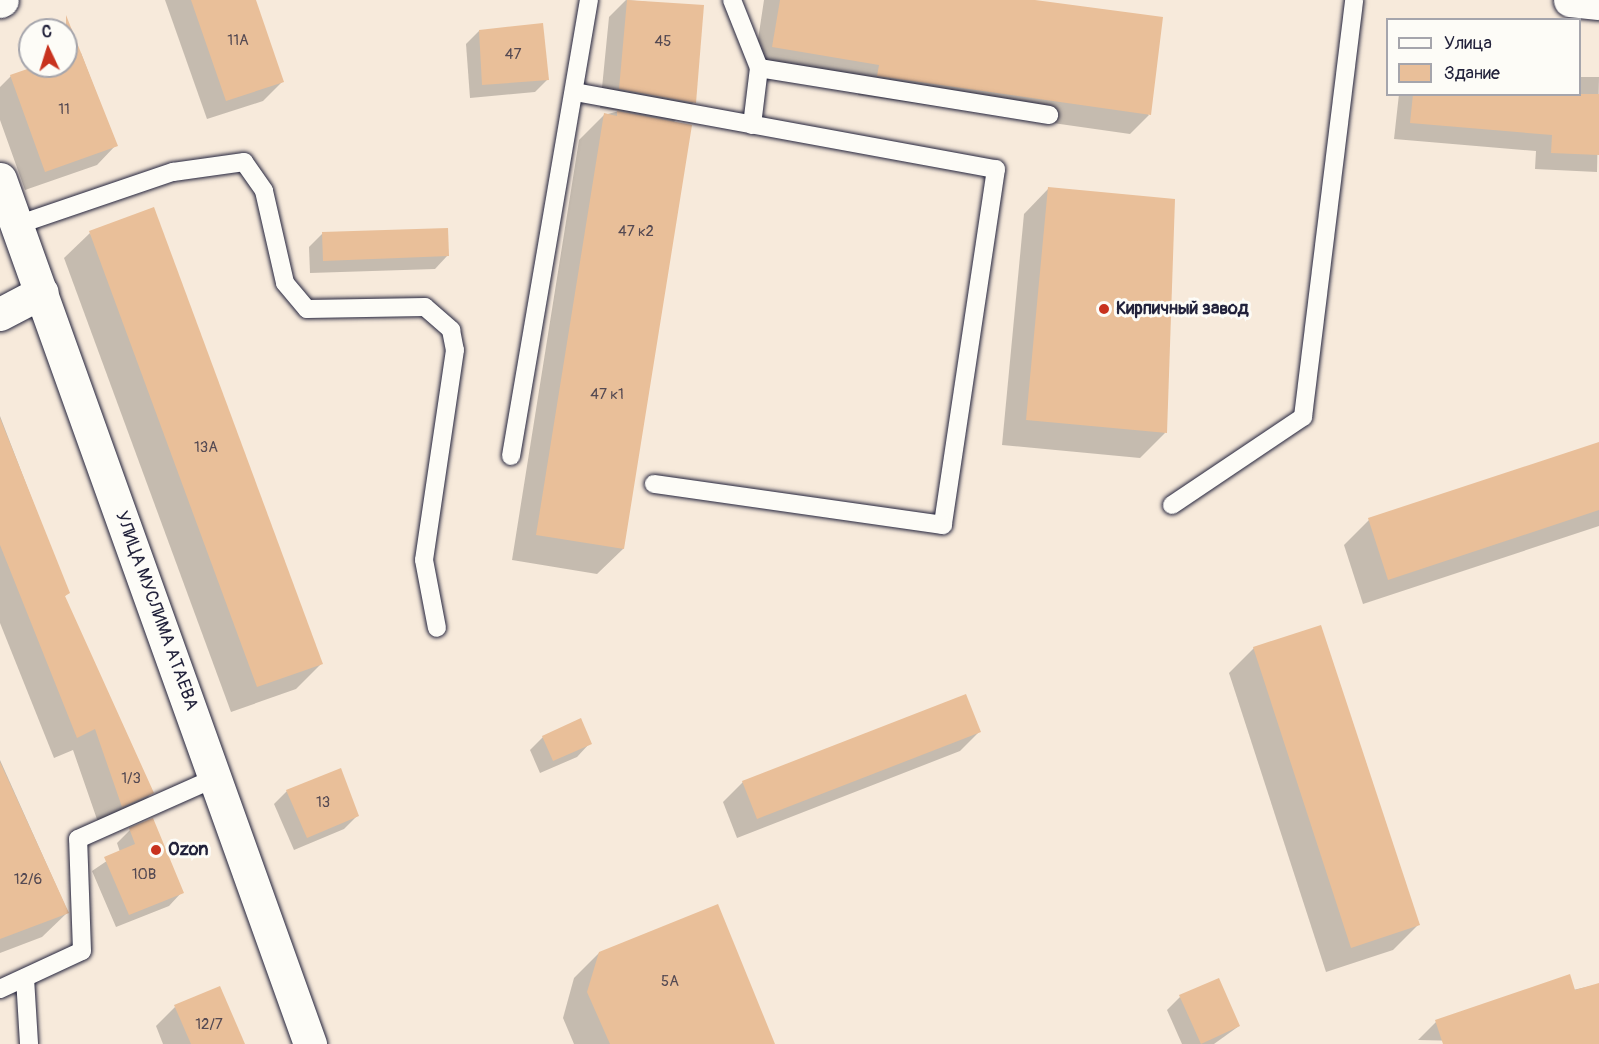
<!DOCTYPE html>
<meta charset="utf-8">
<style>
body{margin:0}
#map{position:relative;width:1599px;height:1044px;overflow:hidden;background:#f7eadb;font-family:Pangolin,sans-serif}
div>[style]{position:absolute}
.shadow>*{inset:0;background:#0003}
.building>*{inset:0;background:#e9bf99}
.roads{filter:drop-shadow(0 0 2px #22223b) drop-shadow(0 0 2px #22223b)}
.service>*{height:18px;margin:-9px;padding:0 9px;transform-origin:9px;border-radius:9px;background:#fdfcf7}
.minor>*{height:33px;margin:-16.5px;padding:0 16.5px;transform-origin:16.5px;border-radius:16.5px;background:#fdfcf7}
.dots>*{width:16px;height:16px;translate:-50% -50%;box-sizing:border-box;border:3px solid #fdfcf7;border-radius:50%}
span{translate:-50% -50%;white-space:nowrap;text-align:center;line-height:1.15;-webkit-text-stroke:6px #fdfcf7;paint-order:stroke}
.number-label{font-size:15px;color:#544952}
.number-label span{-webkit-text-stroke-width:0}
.poi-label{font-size:18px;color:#22223b;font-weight:700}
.left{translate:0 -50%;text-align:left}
.street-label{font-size:18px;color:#22223b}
.legend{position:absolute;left:1386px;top:18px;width:195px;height:78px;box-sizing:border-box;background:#fdfcf7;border:2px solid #a5a5ac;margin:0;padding:8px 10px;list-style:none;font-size:18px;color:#22223b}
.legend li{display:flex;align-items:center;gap:12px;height:30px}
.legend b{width:30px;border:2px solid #a5a5ac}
.north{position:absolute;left:18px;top:18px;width:60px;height:60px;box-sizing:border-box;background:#fdfcf7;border:2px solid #a5a5ac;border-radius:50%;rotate:356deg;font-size:16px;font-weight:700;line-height:24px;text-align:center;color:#22223b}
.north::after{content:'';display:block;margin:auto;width:21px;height:27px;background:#c8321e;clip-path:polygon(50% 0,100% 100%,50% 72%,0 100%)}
</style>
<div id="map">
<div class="shadow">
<div style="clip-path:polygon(165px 0,255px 0,282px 82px,263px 101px,207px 119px)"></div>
<div style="clip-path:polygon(626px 0,703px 7px,694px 102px,673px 123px,623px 549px,597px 574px,512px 560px,579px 140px,604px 115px,619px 111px,600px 108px,609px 17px)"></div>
<div style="clip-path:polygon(764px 0,1008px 0,1149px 115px,1130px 134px,858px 95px,860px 84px,754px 66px)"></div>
<div style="clip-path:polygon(479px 31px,548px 79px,535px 92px,470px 98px,466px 44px)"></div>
<div style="clip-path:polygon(81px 53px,116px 145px,97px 165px,25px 190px,0 120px,0 87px,11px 76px,41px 66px,66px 66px,66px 58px)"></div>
<div style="clip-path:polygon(1580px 77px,1599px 77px,1597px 172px,1535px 169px,1536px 151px,1394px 139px,1399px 94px,1580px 94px)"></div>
<div style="clip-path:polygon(1049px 188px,1165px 433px,1140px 458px,1002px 445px,1024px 214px)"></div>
<div style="clip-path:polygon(90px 233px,321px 664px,296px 689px,231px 712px,64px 258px)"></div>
<div style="clip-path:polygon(322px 234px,448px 255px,435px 269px,310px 273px,309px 247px)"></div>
<div style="clip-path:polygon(0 416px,68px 593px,64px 597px,152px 793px,130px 815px,100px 828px,73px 750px,54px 758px,0 623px)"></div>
<div style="clip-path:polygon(1599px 444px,1599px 526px,1363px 604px,1344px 545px,1369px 520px)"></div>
<div style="clip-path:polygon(1254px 648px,1418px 925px,1393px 950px,1326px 972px,1229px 673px)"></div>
<div style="clip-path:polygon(979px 732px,960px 751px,737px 838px,723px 802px,743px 782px)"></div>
<div style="clip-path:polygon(543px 737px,590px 743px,577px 757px,540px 773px,530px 750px)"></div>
<div style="clip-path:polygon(0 760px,68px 912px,42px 937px,0 953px)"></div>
<div style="clip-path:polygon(287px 791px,357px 816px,344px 829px,294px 850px,274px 804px)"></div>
<div style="clip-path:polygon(130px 830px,182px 892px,169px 906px,116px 927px,92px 871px,120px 852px,117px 843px)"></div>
<div style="clip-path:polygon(599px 953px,774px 1044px,574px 1044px,563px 1018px,574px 978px)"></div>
<div style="clip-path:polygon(1599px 984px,1599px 1044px,1418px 1040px,1436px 1022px)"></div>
<div style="clip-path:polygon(1180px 997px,1239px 1026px,1214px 1044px,1182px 1044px,1167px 1010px)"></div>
<div style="clip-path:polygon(175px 1007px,243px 1044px,163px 1044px,156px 1026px)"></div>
</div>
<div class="building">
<div style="clip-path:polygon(191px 0,256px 0,284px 82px,226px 101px)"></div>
<div style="clip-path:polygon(627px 0,704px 5px,696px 103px,619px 89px)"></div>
<div style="clip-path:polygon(780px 0,1035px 0,1163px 17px,1151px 115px,877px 76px,879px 65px,772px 47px)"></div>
<div style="clip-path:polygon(66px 15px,118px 146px,45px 172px,10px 75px,36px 66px,66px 66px)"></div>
<div style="clip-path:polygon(543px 23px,549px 80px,482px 85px,479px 30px)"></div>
<div style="clip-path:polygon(1413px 94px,1599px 94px,1599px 155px,1551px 153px,1552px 135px,1410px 123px)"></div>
<div style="clip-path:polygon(617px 111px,692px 125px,624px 549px,536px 535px,604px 113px,617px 116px)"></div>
<div style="clip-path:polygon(1048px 187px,1175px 199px,1167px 433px,1026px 420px)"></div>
<div style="clip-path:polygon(154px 207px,323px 664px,257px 687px,89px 231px)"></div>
<div style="clip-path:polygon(448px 228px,449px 256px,323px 261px,322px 232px)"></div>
<div style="clip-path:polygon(0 418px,70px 593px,65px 596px,154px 793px,122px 807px,95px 729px,77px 738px,0 545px)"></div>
<div style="clip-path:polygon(1599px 442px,1599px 510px,1388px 580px,1368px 518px)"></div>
<div style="clip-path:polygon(1321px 625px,1420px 925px,1351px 948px,1253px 647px)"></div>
<div style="clip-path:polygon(966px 694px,981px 732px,757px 819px,742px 781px)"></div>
<div style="clip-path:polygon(581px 718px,592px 744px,553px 761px,542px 736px)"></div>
<div style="clip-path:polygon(0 762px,69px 913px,0 939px)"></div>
<div style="clip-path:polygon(341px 768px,359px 816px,307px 838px,286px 790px)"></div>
<div style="clip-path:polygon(153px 818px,184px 893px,129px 915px,104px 857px,135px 844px,129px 828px)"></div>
<div style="clip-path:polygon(718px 904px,775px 1044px,610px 1044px,587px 992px,599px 952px)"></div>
<div style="clip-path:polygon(1570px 974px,1575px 990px,1599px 983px,1599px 1044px,1443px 1044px,1435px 1020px)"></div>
<div style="clip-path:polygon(1219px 978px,1240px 1026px,1201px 1044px,1179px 995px)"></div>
<div style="clip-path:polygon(220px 986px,245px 1044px,191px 1044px,174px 1005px)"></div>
</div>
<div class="roads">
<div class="service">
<div style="left:732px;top:0;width:73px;rotate:68.3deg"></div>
<div style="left:759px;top:68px;width:294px;rotate:9.2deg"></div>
<div style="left:575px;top:92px;width:428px;rotate:10.4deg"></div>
<div style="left:996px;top:169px;width:360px;rotate:98.5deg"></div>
<div style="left:943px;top:525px;width:292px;rotate:-171.9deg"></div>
<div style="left:752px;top:125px;width:57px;rotate:-83deg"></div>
<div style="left:17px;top:225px;width:165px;rotate:-18.8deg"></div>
<div style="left:173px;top:172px;width:72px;rotate:-8deg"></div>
<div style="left:244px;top:162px;width:35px;rotate:55deg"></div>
<div style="left:264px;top:191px;width:94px;rotate:77.1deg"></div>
<div style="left:285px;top:283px;width:34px;rotate:50deg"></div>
<div style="left:307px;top:309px;width:118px;rotate:-1deg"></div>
<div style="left:425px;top:307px;width:35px;rotate:41deg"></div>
<div style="left:451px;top:330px;width:20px;rotate:79deg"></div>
<div style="left:455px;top:350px;width:212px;rotate:98.4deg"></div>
<div style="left:424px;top:560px;width:69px;rotate:79.2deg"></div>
<div style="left:511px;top:456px;width:463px;rotate:-80.3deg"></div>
<div style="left:1172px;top:505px;width:158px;rotate:-33.9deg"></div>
<div style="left:1303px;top:417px;width:420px;rotate:-83deg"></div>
<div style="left:25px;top:978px;width:66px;rotate:86.5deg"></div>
<div style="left:0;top:989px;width:90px;rotate:-24.9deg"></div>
<div style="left:82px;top:951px;width:112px;rotate:-92deg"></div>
<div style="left:78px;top:839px;width:150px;rotate:-24deg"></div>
</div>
<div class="minor">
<div style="left:1570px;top:0;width:29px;rotate:6deg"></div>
<div style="left:0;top:1px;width:2px;rotate:-27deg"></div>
<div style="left:0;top:179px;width:919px;rotate:70.28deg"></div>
<div style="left:0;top:314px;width:47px;rotate:-27.6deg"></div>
</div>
</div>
<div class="dots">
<div style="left:1104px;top:309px;background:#c8321e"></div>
<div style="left:156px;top:850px;background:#c8321e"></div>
</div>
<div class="number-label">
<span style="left:238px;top:41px">11А</span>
<span style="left:663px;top:42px">45</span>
<span style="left:513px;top:55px">47</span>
<span style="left:64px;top:110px">11</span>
<span style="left:636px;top:232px">47 к2</span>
<span style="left:607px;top:395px">47 к1</span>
<span style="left:206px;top:448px">13А</span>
<span style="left:131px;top:779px">1/3</span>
<span style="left:323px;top:803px">13</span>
<span style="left:144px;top:875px">10В</span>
<span style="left:28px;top:880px">12/6</span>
<span style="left:670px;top:982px">5А</span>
<span style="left:209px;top:1025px">12/7</span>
</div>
<div class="poi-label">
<span class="left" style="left:1116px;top:309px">Кирпичный завод</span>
<span class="left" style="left:168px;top:850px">Ozon</span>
</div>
<div class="street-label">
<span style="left:156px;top:611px;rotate:70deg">УЛИЦА МУСЛИМА АТАЕВА</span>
</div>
<ul class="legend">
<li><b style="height:8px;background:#fdfcf7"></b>Улица</li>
<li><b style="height:16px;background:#e9bf99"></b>Здание</li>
</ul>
<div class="north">С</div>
</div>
